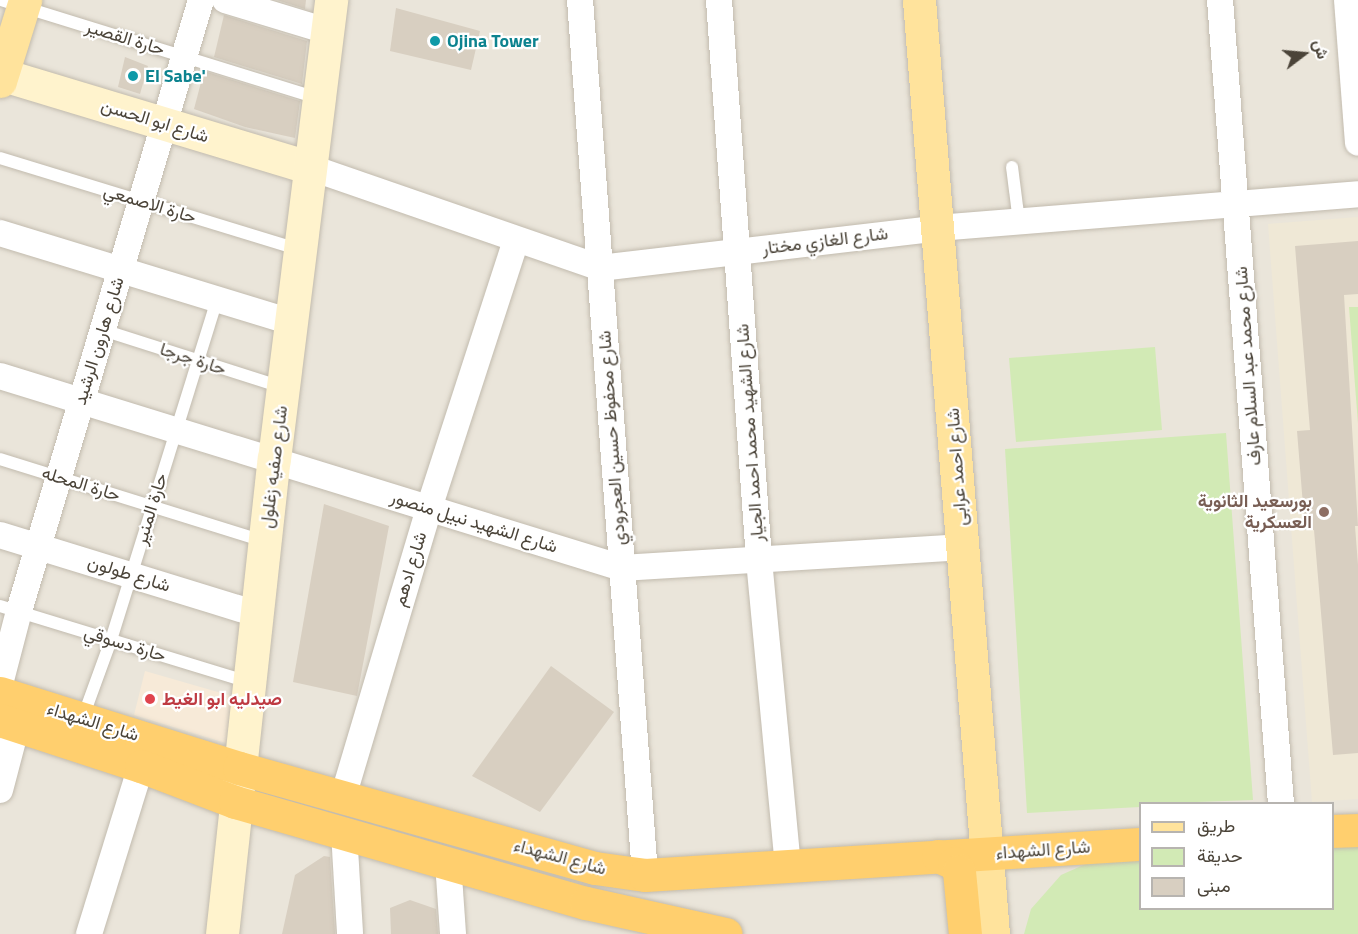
<!DOCTYPE html>
<meta charset="utf-8">
<style>
body{margin:0}
#map{position:relative;width:1358px;height:934px;overflow:hidden;background:#f6f3ec;font-family:"Titillium Web",Vazirmatn,sans-serif}
div>[style]{position:absolute}
.residential>*{inset:0;background:#eae5da}
.commercial>*{inset:0;background:#f7ead8}
.education>*{inset:0;background:#efe8d6}
.green>*{inset:0;background:#d2eab5}
.building>*{inset:0;background:#d8cfc1}
.roads{filter:drop-shadow(0 0 2px #c2bbae) drop-shadow(0 0 2px #c2bbae)}
.lane>*{height:12px;margin:-6px;padding:0 6px;transform-origin:6px;border-radius:6px;background:#fff}
.street>*{height:26px;margin:-13px;padding:0 13px;transform-origin:13px;border-radius:13px;background:#fff}
.secondary>*{height:33px;margin:-16.5px;padding:0 16.5px;transform-origin:16.5px;border-radius:16.5px;background:#fff3cd}
.primary>*{height:33px;margin:-16.5px;padding:0 16.5px;transform-origin:16.5px;border-radius:16.5px;background:#ffe39c}
.highway>*{height:33px;margin:-16.5px;padding:0 16.5px;transform-origin:16.5px;border-radius:16.5px;background:#ffcf6e}
.dots>*{width:16px;height:16px;translate:-50% -50%;box-sizing:border-box;border:3px solid #fff;border-radius:50%}
span{translate:-50% -50%;white-space:nowrap;text-align:center;line-height:1.15;-webkit-text-stroke:4.5px #fff;paint-order:stroke}
.street-label{font-size:18px;color:#4b4439}
.culture-label{font-size:18px;color:#0d838f;font-weight:700}
.left{translate:0 -50%;text-align:left}
.education-label{font-size:18px;color:#785e54;font-weight:700}
.right{translate:-100% -50%;text-align:right}
.health-label{font-size:18px;color:#be3a42;font-weight:700}
.legend{position:absolute;left:1139px;top:802px;width:195px;height:108px;box-sizing:border-box;background:#fff;border:2px solid #b7b4b0;margin:0;padding:8px 10px;list-style:none;font-size:18px;color:#4b4439}
.legend li{display:flex;align-items:center;gap:12px;height:30px}
.legend b{width:30px;border:2px solid #b7b4b0}
.north{position:absolute;left:1274px;top:24px;width:60px;height:60px;-webkit-text-stroke:4px #fff;paint-order:stroke;rotate:74deg;font-size:16px;font-weight:700;line-height:24px;text-align:center;color:#4b4439}
.north::after{content:'';display:block;margin:auto;width:21px;height:27px;background:#4b4439;clip-path:polygon(50% 0,100% 100%,50% 72%,0 100%)}
</style>
<div id="map">
<div class="residential">
<div style="clip-path:polygon(evenodd,0 0,1358px 0,1358px 934px,0 934px,0 0,1140px 804px,1332px 804px,1332px 908px,1140px 908px,1140px 804px)"></div>
</div>
<div class="commercial">
<div style="clip-path:polygon(145px 671px,235px 697px,229px 744px,134px 715px)"></div>
</div>
<div class="education">
<div style="clip-path:polygon(1358px 217px,1358px 799px,1312px 802px,1268px 224px)"></div>
</div>
<div class="green">
<div style="clip-path:polygon(1349px 307px,1358px 307px,1358px 424px)"></div>
<div style="clip-path:polygon(1155px 347px,1162px 430px,1016px 442px,1009px 358px)"></div>
<div style="clip-path:polygon(1226px 433px,1253px 800px,1140px 804px,1140px 807px,1027px 813px,1005px 449px)"></div>
<div style="clip-path:polygon(1358px 841px,1358px 934px,1024px 934px,1031px 909px,1061px 875px,1097px 859px,1140px 856px,1140px 908px,1332px 908px,1333px 843px)"></div>
</div>
<div class="building">
<div style="clip-path:polygon(277px 0,306px 0,305px 9px)"></div>
<div style="clip-path:polygon(396px 8px,480px 31px,471px 70px,390px 51px)"></div>
<div style="clip-path:polygon(224px 15px,307px 41px,302px 84px,214px 57px)"></div>
<div style="clip-path:polygon(125px 57px,148px 66px,140px 94px,118px 87px)"></div>
<div style="clip-path:polygon(204px 71px,300px 101px,295px 138px,245px 127px,194px 109px)"></div>
<div style="clip-path:polygon(1358px 241px,1358px 294px,1344px 295px,1358px 526px,1355px 526px,1358px 565px,1358px 753px,1333px 755px,1314px 530px,1305px 530px,1297px 431px,1310px 430px,1295px 246px)"></div>
<div style="clip-path:polygon(324px 504px,389px 526px,357px 696px,293px 682px)"></div>
<div style="clip-path:polygon(551px 666px,614px 712px,540px 812px,472px 776px)"></div>
<div style="clip-path:polygon(324px 856px,330px 857px,335px 934px,282px 934px,295px 875px)"></div>
<div style="clip-path:polygon(410px 900px,436px 909px,438px 934px,391px 934px,390px 908px)"></div>
</div>
<div class="roads">
<div class="lane">
<div style="left:1px;top:0;width:332px;rotate:17.2deg"></div>
<div style="left:0;top:158px;width:311px;rotate:17deg"></div>
<div style="left:1012px;top:167px;width:55px;rotate:82.7deg"></div>
<div style="left:103px;top:330px;width:188px;rotate:17.7deg"></div>
<div style="left:0;top:459px;width:276px;rotate:17.3deg"></div>
<div style="left:0;top:606px;width:259px;rotate:17deg"></div>
<div style="left:83px;top:717px;width:82px;rotate:-70deg"></div>
<div style="left:111px;top:640px;width:357px;rotate:-72.7deg"></div>
</div>
<div class="street">
<div style="left:225px;top:0;width:107px;rotate:16.9deg"></div>
<div style="left:580px;top:0;width:877px;rotate:85.75deg"></div>
<div style="left:719px;top:0;width:561px;rotate:85.91deg"></div>
<div style="left:759px;top:560px;width:307px;rotate:84.6deg"></div>
<div style="left:1220px;top:0;width:806px;rotate:85.66deg"></div>
<div style="left:1347px;top:0;width:143px;rotate:85.6deg"></div>
<div style="left:309px;top:167px;width:308px;rotate:19.1deg"></div>
<div style="left:600px;top:268px;width:340px;rotate:-6.7deg"></div>
<div style="left:938px;top:228px;width:421px;rotate:-4.6deg"></div>
<div style="left:0;top:233px;width:304px;rotate:17deg"></div>
<div style="left:0;top:376px;width:651px;rotate:17.15deg"></div>
<div style="left:622px;top:568px;width:342px;rotate:-3.5deg"></div>
<div style="left:0;top:535px;width:269px;rotate:17.1deg"></div>
<div style="left:0;top:684px;width:75px;rotate:-75.4deg"></div>
<div style="left:19px;top:611px;width:638px;rotate:-73.41deg"></div>
<div style="left:0;top:790px;width:67px;rotate:-75.3deg"></div>
<div style="left:343px;top:797px;width:302px;rotate:-73.4deg"></div>
<div style="left:429px;top:508px;width:282px;rotate:-72deg"></div>
<div style="left:344px;top:832px;width:102px;rotate:86.6deg"></div>
<div style="left:448px;top:862px;width:72px;rotate:86deg"></div>
<div style="left:89px;top:934px;width:176px;rotate:-72.8deg"></div>
</div>
<div class="secondary">
<div style="left:0;top:74px;width:323px;rotate:16.8deg"></div>
<div style="left:222px;top:934px;width:478px;rotate:-83.8deg"></div>
<div style="left:274px;top:459px;width:463px;rotate:-82.9deg"></div>
</div>
<div class="primary">
<div style="left:919px;top:0;width:937px;rotate:85.47deg"></div>
<div style="left:0;top:81px;width:85px;rotate:-72.8deg"></div>
</div>
<div class="highway">
<div style="left:0;top:693px;width:250px;rotate:17.4deg"></div>
<div style="left:239px;top:768px;width:370px;rotate:15.7deg"></div>
<div style="left:595px;top:868px;width:50px;rotate:8deg"></div>
<div style="left:645px;top:875px;width:496px;rotate:-3.6deg"></div>
<div style="left:0;top:720px;width:148px;rotate:18.1deg"></div>
<div style="left:141px;top:766px;width:101px;rotate:21deg"></div>
<div style="left:235px;top:802px;width:365px;rotate:16.1deg"></div>
<div style="left:586px;top:903px;width:143px;rotate:12.5deg"></div>
<div style="left:1332px;top:831px;width:26px;rotate:-2deg"></div>
<div style="left:938px;top:856px;width:17px;rotate:24deg"></div>
<div style="left:954px;top:863px;width:9px;rotate:58deg"></div>
<div style="left:959px;top:871px;width:63px;rotate:84.6deg"></div>
</div>
</div>
<div class="dots">
<div style="left:435px;top:41px;background:#0f9aa8"></div>
<div style="left:133px;top:76px;background:#0f9aa8"></div>
<div style="left:1324px;top:512px;background:#8d6e63"></div>
<div style="left:150px;top:699px;background:#e0444e"></div>
</div>
<div class="street-label">
<span style="left:125px;top:38px;rotate:17deg">حارة القصير</span>
<span style="left:155px;top:121px;rotate:17deg">شارع ابو الحسن</span>
<span style="left:150px;top:204px;rotate:17deg">حارة الاصمعي</span>
<span style="left:825px;top:241px;rotate:-7deg">شارع الغازي مختار</span>
<span style="left:99px;top:341px;rotate:-73deg">شارع هارون الرشيد</span>
<span style="left:193px;top:359px;rotate:18deg">حارة جرجا</span>
<span style="left:1248px;top:366px;rotate:-94deg">شارع محمد عبد السلام عارف</span>
<span style="left:750px;top:433px;rotate:-94deg">شارع الشهيد محمد احمد الجيار</span>
<span style="left:612px;top:438px;rotate:-94deg">شارع محفوظ حسين العجرودي</span>
<span style="left:274px;top:467px;rotate:-83deg">شارع صفيه زغلول</span>
<span style="left:957px;top:467px;rotate:-94deg">شارع احمد عرابى</span>
<span style="left:81px;top:484px;rotate:17deg">حارة المحله</span>
<span style="left:151px;top:509px;rotate:-73deg">حارة المنير</span>
<span style="left:474px;top:522px;rotate:17deg">شارع الشهيد نبيل منصور</span>
<span style="left:410px;top:569px;rotate:-73deg">شارع ادهم</span>
<span style="left:129px;top:574px;rotate:17deg">شارع طولون</span>
<span style="left:125px;top:644px;rotate:17deg">حارة دسوقي</span>
<span style="left:93px;top:722px;rotate:17deg">شارع الشهداء</span>
<span style="left:1043px;top:850px;rotate:-4deg">شارع الشهداء</span>
<span style="left:560px;top:857px;rotate:15deg">شارع الشهداء</span>
</div>
<div class="culture-label">
<span class="left" style="left:447px;top:41px">Ojina Tower</span>
<span class="left" style="left:145px;top:76px">El Sabe'</span>
</div>
<div class="education-label">
<span class="right" style="left:1312px;top:512px">بورسعيد الثانوية<br>العسكرية</span>
</div>
<div class="health-label">
<span class="left" style="left:162px;top:699px">صيدليه ابو الغيط</span>
</div>
<ul class="legend">
<li><b style="height:8px;background:#ffe39c"></b>طريق</li>
<li><b style="height:16px;background:#d2eab5"></b>حديقة</li>
<li><b style="height:16px;background:#d8cfc1"></b>مبنى</li>
</ul>
<div class="north">ش</div>
</div>
